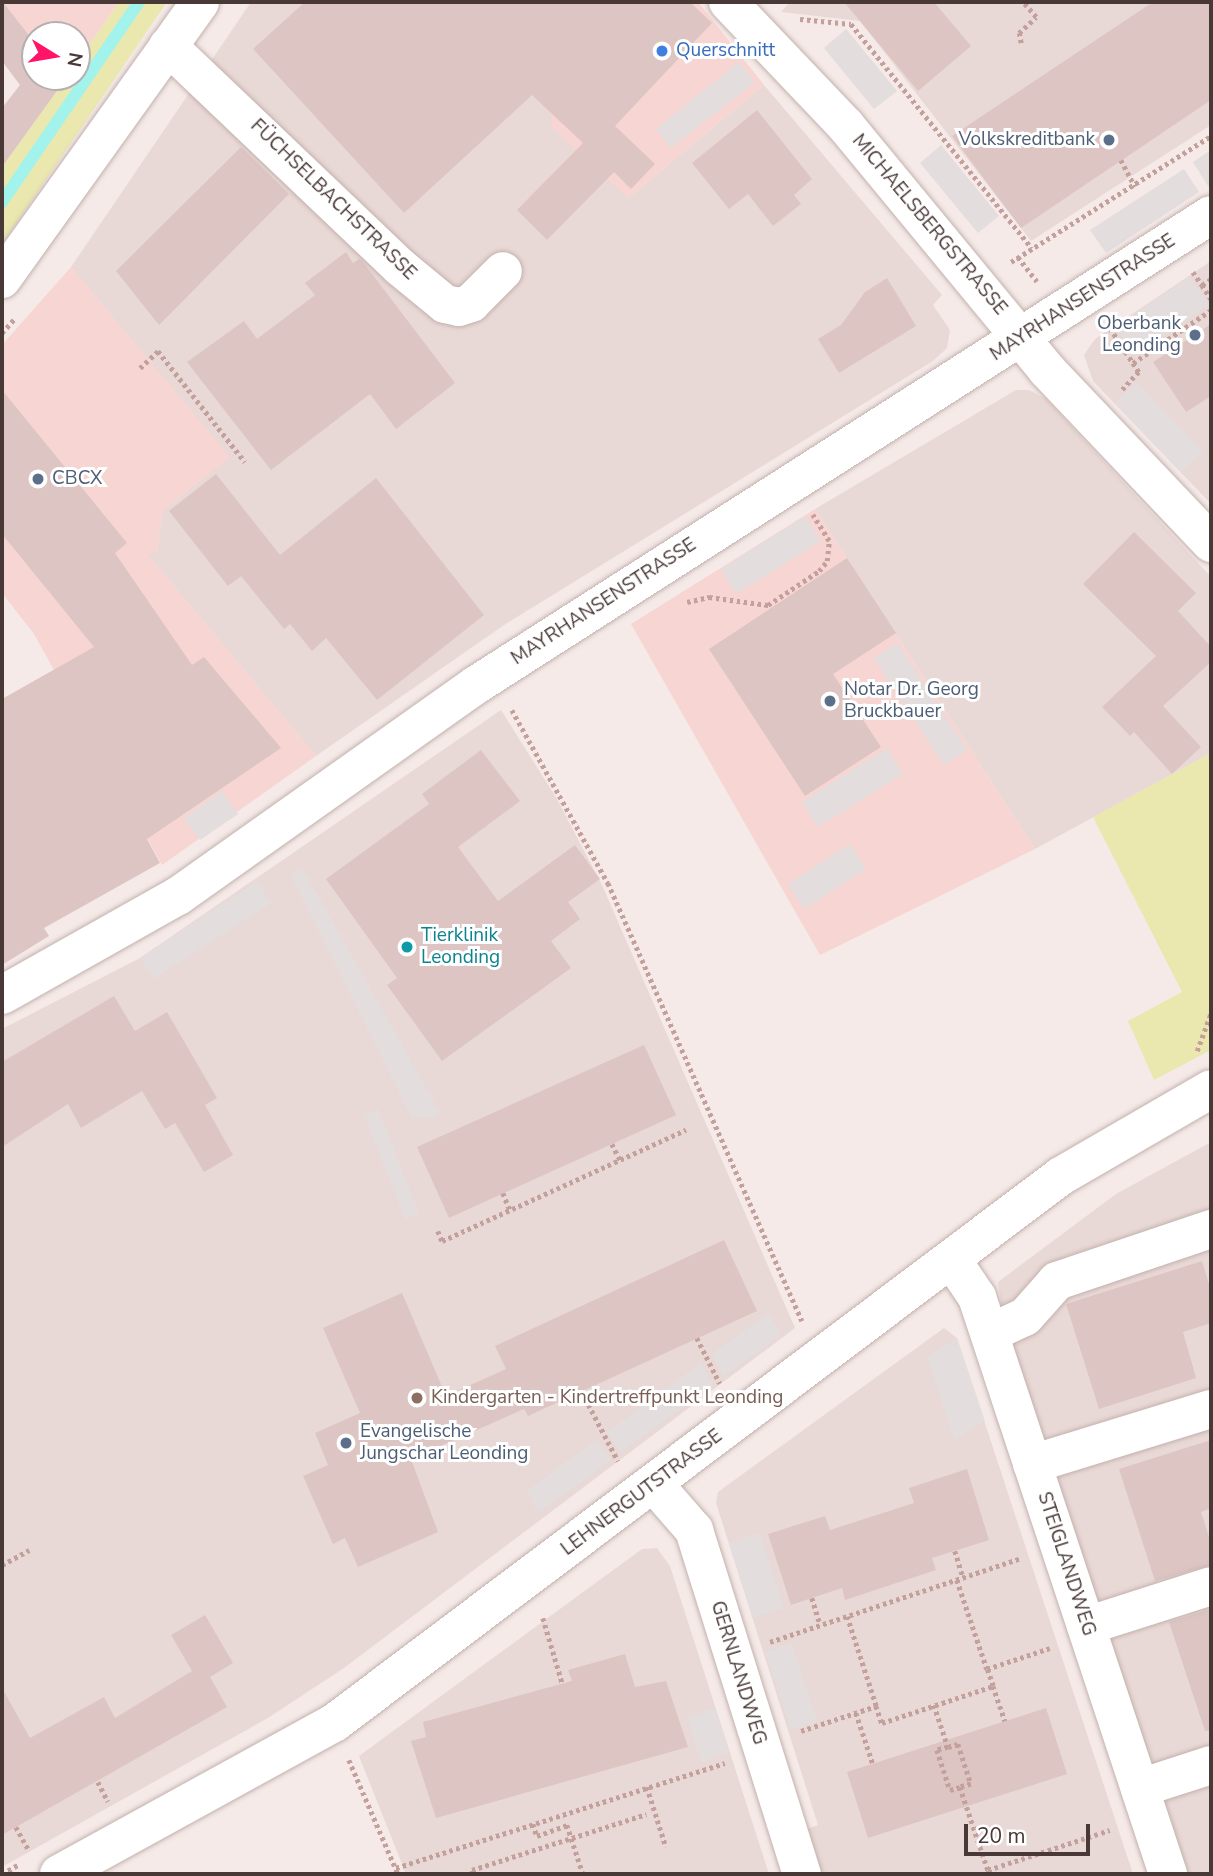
<!DOCTYPE html>
<meta charset="utf-8">
<style>
body{margin:0}
#map{position:relative;width:1213px;height:1876px;overflow:hidden;background:#f5eae8;font-family:"Nunito Sans",sans-serif}
div>[style]{position:absolute}
.residential>*{inset:0;background:#e9d9d6}
.commercial>*{inset:0;background:#f7d5d2}
.green>*{inset:0;background:#eae7af}
.parking>*{inset:0;background:#e3dddd}
.stream>*{height:12px;margin:-6px;padding:0 6px;transform-origin:6px;border-radius:6px;background:#a2f3ec}
.building>*{inset:0;background:#ddc5c3}
.path>*{height:4.5px;margin-top:-2.25px;transform-origin:0;background:repeating-linear-gradient(90deg,#c3a09b 0 3.5px,transparent 0 7px)}
.roads{filter:drop-shadow(0 0 2px #c3b1ad) drop-shadow(0 0 2px #c3b1ad)}
.minor>*{height:38px;margin:-19px;padding:0 19px;transform-origin:19px;border-radius:19px;background:#fff}
.dots>*{width:19px;height:19px;translate:-50% -50%;box-sizing:border-box;border:4px solid #fff;border-radius:50%}
span{translate:-50% -50%;white-space:nowrap;text-align:center;line-height:1.15;-webkit-text-stroke:6px #fff;paint-order:stroke}
.shop-label{font-size:19px;color:#366cbe}
.left{translate:0 -50%;text-align:left}
.service-label{font-size:19px;color:#4e5e75}
.right{translate:-100% -50%;text-align:right}
.street-label{font-size:19px;color:#483836}
.culture-label{font-size:19px;color:#0d838f}
.education-label{font-size:19px;color:#785e54}
.frame{position:absolute;inset:0;border:4px solid #483836;pointer-events:none}
.north{position:absolute;left:21px;top:21px;width:70px;height:70px;box-sizing:border-box;background:#fff;border:2px solid #b6afaf;border-radius:50%;rotate:101deg;font-size:19px;font-weight:700;line-height:28px;text-align:center;color:#483836}
.north::after{content:'';display:block;margin:auto;width:24px;height:32px;background:#ff1467;clip-path:polygon(50% 0,100% 100%,50% 72%,0 100%)}
.scale{position:absolute;left:964px;top:1824px;width:126px;height:32px;box-sizing:border-box;border:4px solid #483836;border-top:0;padding-left:9px;font-size:21px;line-height:24px;white-space:nowrap;color:#483836;-webkit-text-stroke:5px #fff;paint-order:stroke}
</style>
<div id="map">
<div class="residential">
<div style="clip-path:polygon(251px 2px,487px 2px,628px 198px,764px 85px,942px 295px,933px 305px,950px 330px,947px 348px,933px 361px,504px 625px,316px 756px,147px 554px,157px 552px,163px 511px,229px 457px,71px 267px)"></div>
<div style="clip-path:polygon(790px 2px,1211px 2px,1211px 125px,1031px 241px,860px 21px,781px 12px)"></div>
<div style="clip-path:polygon(1211px 261px,1211px 504px,1093px 381px,1084px 355px,1095px 339px)"></div>
<div style="clip-path:polygon(1016px 390px,1029px 390px,1046px 399px,1211px 577px,1211px 753px,1035px 849px,815px 509px)"></div>
<div style="clip-path:polygon(501px 710px,557px 799px,602px 885px,795px 1328px,344px 1668px,268px 1718px,2px 1867px,2px 1029px,140px 958px)"></div>
<div style="clip-path:polygon(1211px 1142px,1211px 1874px,1184px 1874px,1003px 1318px,998px 1282px,1116px 1194px)"></div>
<div style="clip-path:polygon(944px 1328px,957px 1338px,1133px 1874px,820px 1874px,806px 1829px,818px 1825px,716px 1503px,718px 1492px)"></div>
<div style="clip-path:polygon(657px 1548px,670px 1566px,769px 1874px,406px 1874px,359px 1756px,642px 1549px)"></div>
</div>
<div class="commercial">
<div style="clip-path:polygon(3px 2px,119px 2px,77px 63px,77px 35px,35px 35px,35px 43px)"></div>
<div style="clip-path:polygon(487px 2px,698px 2px,764px 85px,628px 198px,551px 127px,554px 92px)"></div>
<div style="clip-path:polygon(71px 267px,230px 457px,163px 511px,157px 552px,148px 555px,316px 756px,162px 865px,34px 634px,2px 593px,2px 345px)"></div>
<div style="clip-path:polygon(815px 509px,1035px 849px,820px 955px,631px 624px)"></div>
</div>
<div class="green">
<div style="clip-path:polygon(119px 2px,167px 2px,2px 244px,2px 167px,67px 77px,77px 77px,77px 63px)"></div>
<div style="clip-path:polygon(1211px 753px,1211px 1050px,1154px 1080px,1128px 1021px,1182px 992px,1093px 817px)"></div>
</div>
<div class="parking">
<div style="clip-path:polygon(846px 29px,897px 91px,874px 109px,824px 48px)"></div>
<div style="clip-path:polygon(739px 62px,755px 82px,671px 148px,656px 129px)"></div>
<div style="clip-path:polygon(941px 145px,999px 216px,978px 233px,920px 163px)"></div>
<div style="clip-path:polygon(1211px 150px,1211px 184px,1208px 186px,1193px 162px)"></div>
<div style="clip-path:polygon(1184px 169px,1199px 192px,1106px 253px,1090px 230px)"></div>
<div style="clip-path:polygon(1190px 277px,1209px 305px,1134px 355px,1115px 327px)"></div>
<div style="clip-path:polygon(1136px 382px,1203px 451px,1181px 472px,1115px 403px)"></div>
<div style="clip-path:polygon(805px 516px,821px 541px,736px 594px,721px 569px)"></div>
<div style="clip-path:polygon(897px 643px,967px 750px,944px 765px,874px 658px)"></div>
<div style="clip-path:polygon(887px 748px,903px 774px,818px 827px,802px 802px)"></div>
<div style="clip-path:polygon(222px 791px,238px 814px,200px 840px,184px 818px)"></div>
<div style="clip-path:polygon(850px 844px,866px 869px,804px 909px,788px 884px)"></div>
<div style="clip-path:polygon(303px 869px,440px 1112px,436px 1117px,412px 1118px,291px 875px)"></div>
<div style="clip-path:polygon(257px 881px,271px 903px,154px 979px,140px 958px)"></div>
<div style="clip-path:polygon(378px 1109px,419px 1213px,405px 1219px,364px 1115px)"></div>
<div style="clip-path:polygon(769px 1313px,781px 1335px,723px 1377px,712px 1354px)"></div>
<div style="clip-path:polygon(957px 1338px,985px 1421px,954px 1440px,927px 1356px)"></div>
<div style="clip-path:polygon(701px 1363px,713px 1385px,620px 1453px,607px 1432px)"></div>
<div style="clip-path:polygon(597px 1439px,611px 1460px,538px 1513px,527px 1491px)"></div>
<div style="clip-path:polygon(759px 1533px,784px 1608px,753px 1618px,729px 1543px)"></div>
<div style="clip-path:polygon(792px 1643px,817px 1721px,791px 1730px,765px 1652px)"></div>
<div style="clip-path:polygon(715px 1708px,729px 1753px,701px 1762px,687px 1717px)"></div>
</div>
<div class="stream">
<div style="left:2px;top:202px;width:242px;rotate:-55.6deg"></div>
</div>
<div class="building">
<div style="clip-path:polygon(3px 2px,35px 43px,35px 77px,67px 77px,2px 167px,2px 108px,20px 85px,2px 61px)"></div>
<div style="clip-path:polygon(305px 2px,690px 2px,712px 23px,615px 126px,655px 164px,631px 189px,614px 172px,547px 240px,517px 210px,583px 143px,532px 95px,404px 213px,253px 49px)"></div>
<div style="clip-path:polygon(844px 2px,934px 2px,971px 46px,918px 91px)"></div>
<div style="clip-path:polygon(1153px 2px,1211px 2px,1211px 100px,1021px 228px,952px 136px)"></div>
<div style="clip-path:polygon(757px 110px,812px 179px,794px 195px,801px 204px,773px 226px,748px 194px,729px 209px,692px 163px)"></div>
<div style="clip-path:polygon(241px 147px,289px 194px,159px 325px,116px 271px)"></div>
<div style="clip-path:polygon(346px 252px,353px 263px,359px 259px,363px 262px,455px 383px,396px 429px,370px 394px,271px 470px,187px 362px,244px 321px,257px 339px,315px 295px,305px 283px)"></div>
<div style="clip-path:polygon(887px 278px,916px 326px,839px 373px,818px 339px,841px 325px,865px 292px)"></div>
<div style="clip-path:polygon(1211px 324px,1211px 396px,1186px 412px,1153px 362px)"></div>
<div style="clip-path:polygon(2px 390px,127px 543px,115px 553px,192px 665px,204px 657px,281px 748px,147px 839px,160px 863px,44px 928px,49px 936px,2px 965px,2px 699px,94px 647px,2px 534px)"></div>
<div style="clip-path:polygon(216px 474px,280px 555px,376px 478px,484px 615px,377px 700px,326px 638px,312px 651px,290px 624px,284px 629px,241px 576px,228px 586px,169px 511px)"></div>
<div style="clip-path:polygon(1134px 532px,1196px 593px,1178px 611px,1211px 647px,1211px 662px,1163px 706px,1201px 747px,1172px 774px,1134px 732px,1130px 736px,1102px 707px,1156px 656px,1083px 584px)"></div>
<div style="clip-path:polygon(847px 558px,896px 633px,833px 674px,881px 747px,805px 796px,709px 649px)"></div>
<div style="clip-path:polygon(481px 750px,520px 801px,458px 847px,498px 901px,575px 845px,600px 879px,568px 902px,580px 919px,551px 941px,571px 968px,442px 1061px,387px 985px,397px 978px,326px 879px,429px 804px,422px 794px)"></div>
<div style="clip-path:polygon(114px 996px,135px 1031px,167px 1012px,217px 1098px,205px 1105px,233px 1155px,204px 1172px,175px 1123px,165px 1129px,142px 1091px,81px 1128px,68px 1104px,2px 1147px,2px 1062px)"></div>
<div style="clip-path:polygon(644px 1045px,676px 1115px,449px 1218px,417px 1147px)"></div>
<div style="clip-path:polygon(724px 1240px,757px 1311px,528px 1416px,524px 1409px,411px 1459px,438px 1532px,358px 1567px,345px 1538px,333px 1544px,303px 1476px,328px 1465px,315px 1433px,360px 1413px,323px 1328px,402px 1293px,446px 1396px,506px 1369px,495px 1346px)"></div>
<div style="clip-path:polygon(1202px 1261px,1211px 1291px,1211px 1323px,1183px 1332px,1196px 1378px,1099px 1409px,1066px 1304px)"></div>
<div style="clip-path:polygon(1211px 1440px,1211px 1508px,1201px 1512px,1211px 1543px,1211px 1565px,1155px 1581px,1119px 1469px)"></div>
<div style="clip-path:polygon(967px 1469px,989px 1540px,932px 1558px,936px 1570px,845px 1600px,842px 1588px,791px 1605px,768px 1534px,825px 1516px,830px 1530px,914px 1503px,909px 1488px)"></div>
<div style="clip-path:polygon(1211px 1609px,1211px 1730px,1205px 1731px,1169px 1622px)"></div>
<div style="clip-path:polygon(205px 1615px,233px 1663px,210px 1677px,227px 1707px,2px 1835px,2px 1688px,30px 1738px,104px 1697px,115px 1718px,192px 1671px,171px 1635px)"></div>
<div style="clip-path:polygon(625px 1654px,635px 1687px,666px 1681px,688px 1747px,436px 1818px,411px 1741px,426px 1737px,423px 1722px,572px 1681px,568px 1670px)"></div>
<div style="clip-path:polygon(1046px 1708px,1067px 1774px,868px 1838px,847px 1772px)"></div>
</div>
<div class="path">
<div style="left:800px;top:19px;width:51px;rotate:5.6deg"></div>
<div style="left:851px;top:24px;width:288px;rotate:51.1deg"></div>
<div style="left:1021px;top:43px;width:10px;rotate:-101deg"></div>
<div style="left:1019px;top:33px;width:23px;rotate:-43deg"></div>
<div style="left:1036px;top:17px;width:20px;rotate:-131deg"></div>
<div style="left:1121px;top:160px;width:30px;rotate:62deg"></div>
<div style="left:1018px;top:257px;width:31px;rotate:52deg"></div>
<div style="left:1011px;top:262px;width:236px;rotate:-32.2deg"></div>
<div style="left:1193px;top:272px;width:16px;rotate:55deg"></div>
<div style="left:1202px;top:285px;width:11px;rotate:-34deg"></div>
<div style="left:1202px;top:285px;width:17px;rotate:57deg"></div>
<div style="left:1110px;top:328px;width:53px;rotate:56.6deg"></div>
<div style="left:1139px;top:372px;width:26px;rotate:133deg"></div>
<div style="left:2px;top:333px;width:18px;rotate:-49deg"></div>
<div style="left:1133px;top:363px;width:94px;rotate:-34.2deg"></div>
<div style="left:140px;top:368px;width:25px;rotate:-43deg"></div>
<div style="left:158px;top:351px;width:141px;rotate:51.9deg"></div>
<div style="left:687px;top:602px;width:23px;rotate:-13deg"></div>
<div style="left:709px;top:597px;width:60px;rotate:7.7deg"></div>
<div style="left:768px;top:605px;width:61px;rotate:-33.7deg"></div>
<div style="left:819px;top:571px;width:13px;rotate:-51deg"></div>
<div style="left:827px;top:561px;width:20px;rotate:-84deg"></div>
<div style="left:829px;top:541px;width:31px;rotate:-122deg"></div>
<div style="left:512px;top:710px;width:198px;rotate:61deg"></div>
<div style="left:608px;top:883px;width:479px;rotate:66.1deg"></div>
<div style="left:1197px;top:1051px;width:40px;rotate:-69.8deg"></div>
<div style="left:612px;top:1144px;width:18px;rotate:63deg"></div>
<div style="left:503px;top:1193px;width:18px;rotate:68deg"></div>
<div style="left:438px;top:1231px;width:11px;rotate:68deg"></div>
<div style="left:442px;top:1241px;width:268px;rotate:-24.5deg"></div>
<div style="left:697px;top:1338px;width:51px;rotate:63.4deg"></div>
<div style="left:582px;top:1392px;width:78px;rotate:62.4deg"></div>
<div style="left:955px;top:1551px;width:27px;rotate:73deg"></div>
<div style="left:2px;top:1565px;width:31px;rotate:-29deg"></div>
<div style="left:957px;top:1580px;width:94px;rotate:71.4deg"></div>
<div style="left:987px;top:1669px;width:66px;rotate:-18.4deg"></div>
<div style="left:812px;top:1598px;width:28px;rotate:73deg"></div>
<div style="left:543px;top:1618px;width:67px;rotate:73.5deg"></div>
<div style="left:770px;top:1642px;width:265px;rotate:-18.5deg"></div>
<div style="left:993px;top:1686px;width:37px;rotate:71deg"></div>
<div style="left:934px;top:1705px;width:44px;rotate:71.6deg"></div>
<div style="left:948px;top:1747px;width:10px;rotate:-17deg"></div>
<div style="left:958px;top:1744px;width:42px;rotate:72deg"></div>
<div style="left:971px;top:1784px;width:11px;rotate:165deg"></div>
<div style="left:960px;top:1787px;width:88px;rotate:71.4deg"></div>
<div style="left:876px;top:1706px;width:18px;rotate:71deg"></div>
<div style="left:882px;top:1723px;width:117px;rotate:-18.4deg"></div>
<div style="left:993px;top:1686px;width:18px;rotate:-109deg"></div>
<div style="left:856px;top:1713px;width:54px;rotate:71.6deg"></div>
<div style="left:801px;top:1731px;width:79px;rotate:-18.4deg"></div>
<div style="left:876px;top:1706px;width:94px;rotate:-108deg"></div>
<div style="left:948px;top:1747px;width:11px;rotate:165deg"></div>
<div style="left:937px;top:1750px;width:42px;rotate:72deg"></div>
<div style="left:950px;top:1790px;width:10px;rotate:-17deg"></div>
<div style="left:349px;top:1760px;width:124px;rotate:66.7deg"></div>
<div style="left:98px;top:1782px;width:22px;rotate:63deg"></div>
<div style="left:647px;top:1787px;width:63px;rotate:72.4deg"></div>
<div style="left:533px;top:1824px;width:13px;rotate:72deg"></div>
<div style="left:537px;top:1836px;width:32px;rotate:-20deg"></div>
<div style="left:567px;top:1825px;width:52px;rotate:71.9deg"></div>
<div style="left:16px;top:1827px;width:26px;rotate:61deg"></div>
<div style="left:396px;top:1868px;width:345px;rotate:-17.7deg"></div>
<div style="left:2px;top:1874px;width:20px;rotate:-30deg"></div>
<div style="left:473px;top:1874px;width:4px;rotate:-104deg"></div>
<div style="left:472px;top:1870px;width:183px;rotate:-17.8deg"></div>
<div style="left:989px;top:1874px;width:4px;rotate:-104deg"></div>
<div style="left:988px;top:1870px;width:128px;rotate:-18.2deg"></div>
</div>
<div class="roads">
<div class="minor">
<div style="left:728px;top:2px;width:171px;rotate:46.4deg"></div>
<div style="left:846px;top:126px;width:315px;rotate:50.5deg"></div>
<div style="left:1046px;top:369px;width:240px;rotate:46.5deg"></div>
<div style="left:168px;top:46px;width:320px;rotate:43.6deg"></div>
<div style="left:400px;top:267px;width:58px;rotate:39.4deg"></div>
<div style="left:445px;top:304px;width:14px;rotate:12deg"></div>
<div style="left:459px;top:307px;width:13px;rotate:-18deg"></div>
<div style="left:471px;top:303px;width:45px;rotate:-45deg"></div>
<div style="left:2px;top:279px;width:340px;rotate:-54.4deg"></div>
<div style="left:2px;top:995px;width:202px;rotate:-29.4deg"></div>
<div style="left:178px;top:896px;width:365px;rotate:-35.3deg"></div>
<div style="left:476px;top:685px;width:872px;rotate:-32.6deg"></div>
<div style="left:952px;top:1260px;width:45px;rotate:56deg"></div>
<div style="left:977px;top:1297px;width:608px;rotate:71.68deg"></div>
<div style="left:990px;top:1333px;width:38px;rotate:-25deg"></div>
<div style="left:1025px;top:1317px;width:48px;rotate:-48.4deg"></div>
<div style="left:1057px;top:1281px;width:163px;rotate:-18.7deg"></div>
<div style="left:1032px;top:1464px;width:187px;rotate:-17.1deg"></div>
<div style="left:654px;top:1484px;width:61px;rotate:49deg"></div>
<div style="left:694px;top:1530px;width:361px;rotate:72.6deg"></div>
<div style="left:1086px;top:1626px;width:131px;rotate:-17.7deg"></div>
<div style="left:1140px;top:1788px;width:75px;rotate:-17.9deg"></div>
<div style="left:59px;top:1874px;width:314px;rotate:-28.8deg"></div>
<div style="left:334px;top:1723px;width:910px;rotate:-36.96deg"></div>
<div style="left:1061px;top:1176px;width:173px;rotate:-30.1deg"></div>
</div>
</div>
<div class="dots">
<div style="left:662px;top:51px;background:#3f7fe0"></div>
<div style="left:1109px;top:140px;background:#5c6f8a"></div>
<div style="left:1195px;top:335px;background:#5c6f8a"></div>
<div style="left:38px;top:479px;background:#5c6f8a"></div>
<div style="left:830px;top:701px;background:#5c6f8a"></div>
<div style="left:407px;top:947px;background:#0f9aa8"></div>
<div style="left:417px;top:1398px;background:#8d6e63"></div>
<div style="left:346px;top:1443px;background:#5c6f8a"></div>
</div>
<div class="shop-label">
<span class="left" style="left:676px;top:51px">Querschnitt</span>
</div>
<div class="service-label">
<span class="right" style="left:1095px;top:140px">Volkskreditbank</span>
<span class="right" style="left:1181px;top:335px">Oberbank<br>Leonding</span>
<span class="left" style="left:52px;top:479px">CBCX</span>
<span class="left" style="left:844px;top:701px">Notar Dr. Georg<br>Bruckbauer</span>
<span class="left" style="left:360px;top:1443px">Evangelische<br>Jungschar Leonding</span>
</div>
<div class="street-label">
<span style="left:333px;top:200px;rotate:44deg">FÜCHSELBACHSTRASSE</span>
<span style="left:929px;top:225px;rotate:50deg">MICHAELSBERGSTRASSE</span>
<span style="left:1083px;top:298px;rotate:-33deg">MAYRHANSENSTRASSE</span>
<span style="left:604px;top:602px;rotate:-33deg">MAYRHANSENSTRASSE</span>
<span style="left:642px;top:1493px;rotate:-37deg">LEHNERGUTSTRASSE</span>
<span style="left:1066px;top:1564px;rotate:72deg">STEIGLANDWEG</span>
<span style="left:738px;top:1673px;rotate:73deg">GERNLANDWEG</span>
</div>
<div class="culture-label">
<span class="left" style="left:421px;top:947px">Tierklinik<br>Leonding</span>
</div>
<div class="education-label">
<span class="left" style="left:431px;top:1398px">Kindergarten - Kindertreffpunkt Leonding</span>
</div>
<div class="frame"></div>
<div class="north">N</div>
<div class="scale">20 m</div>
</div>
